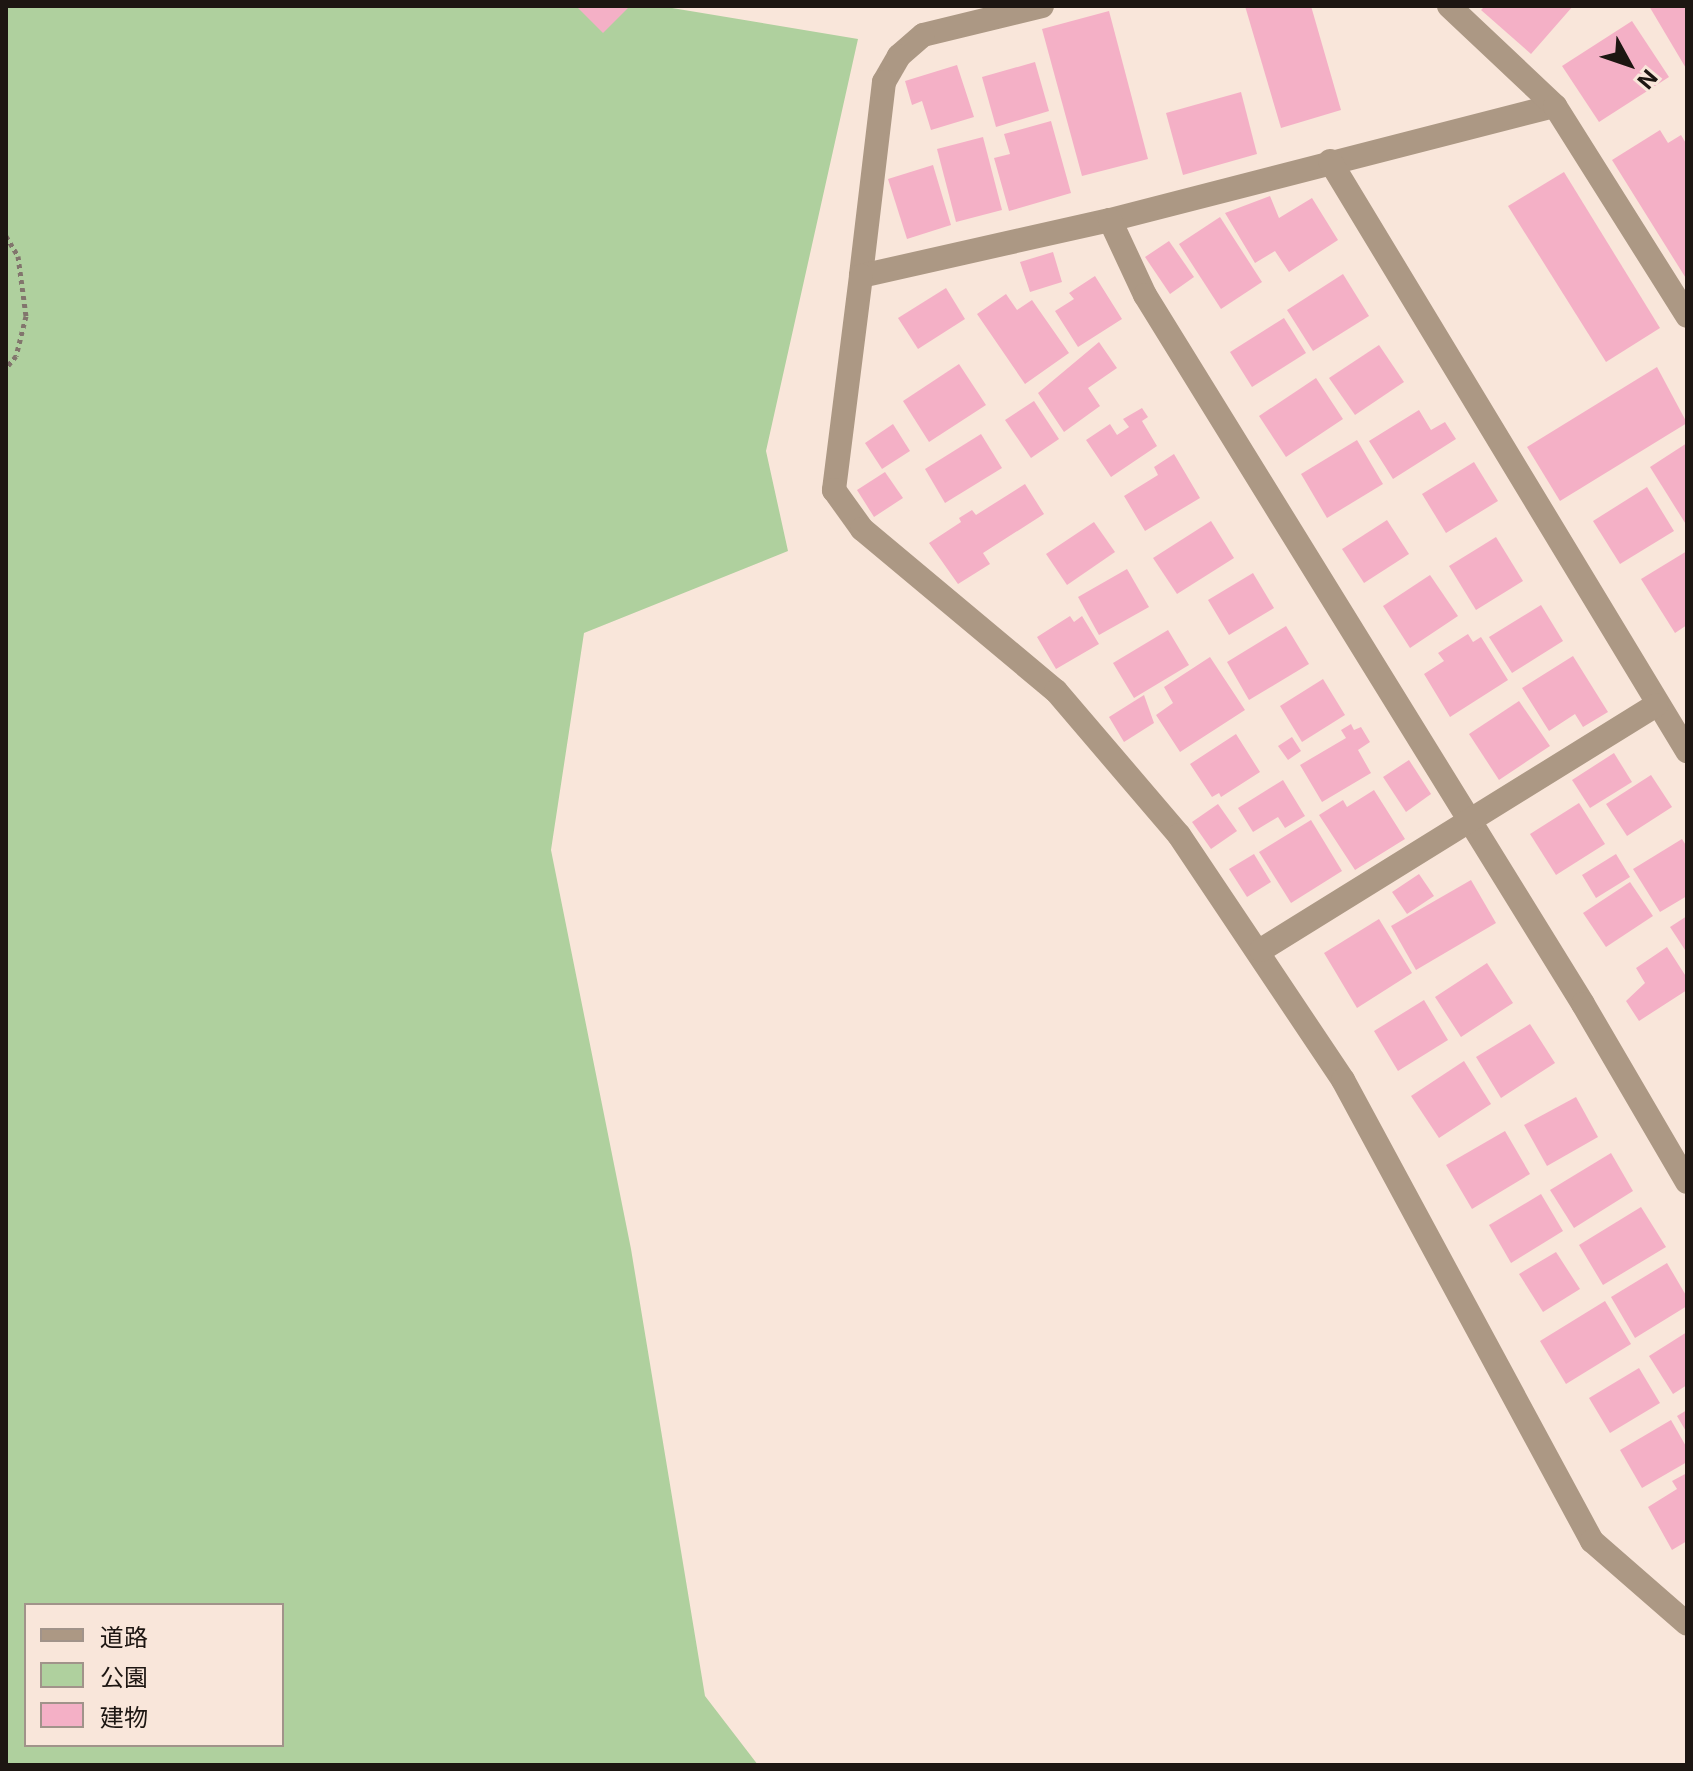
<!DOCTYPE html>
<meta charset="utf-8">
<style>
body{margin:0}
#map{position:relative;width:1693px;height:1771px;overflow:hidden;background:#f9e6da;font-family:Inter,"Noto Sans JP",sans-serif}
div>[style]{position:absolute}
.green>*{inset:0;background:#afd09e}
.building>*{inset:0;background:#f4b0c6}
.path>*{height:5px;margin-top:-2.5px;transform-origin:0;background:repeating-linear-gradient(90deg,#82756d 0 4px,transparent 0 8px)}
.street>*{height:24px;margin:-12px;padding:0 12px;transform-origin:12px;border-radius:12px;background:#ac9884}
span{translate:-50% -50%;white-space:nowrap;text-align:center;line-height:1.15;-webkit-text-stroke:6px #f9e6da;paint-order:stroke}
.frame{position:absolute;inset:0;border:8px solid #1d1612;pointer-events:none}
.legend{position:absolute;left:24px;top:1603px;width:260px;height:144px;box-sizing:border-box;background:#f9e6da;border:2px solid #a1938a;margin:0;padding:10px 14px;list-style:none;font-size:24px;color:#1d1612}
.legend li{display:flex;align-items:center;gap:16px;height:40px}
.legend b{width:40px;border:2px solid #a1938a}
.north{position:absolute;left:1589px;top:24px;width:80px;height:80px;-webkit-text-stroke:6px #f9e6da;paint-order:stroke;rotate:130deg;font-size:22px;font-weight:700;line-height:32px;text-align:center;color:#1d1612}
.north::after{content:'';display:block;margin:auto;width:28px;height:36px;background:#1d1612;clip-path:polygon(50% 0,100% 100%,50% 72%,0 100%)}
</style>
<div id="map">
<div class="green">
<div style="clip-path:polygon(evenodd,6px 6px,660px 6px,858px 39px,766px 451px,788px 551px,584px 633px,551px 850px,631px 1249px,705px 1696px,758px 1765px,6px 1765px,6px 6px,26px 1605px,282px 1605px,282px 1745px,26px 1745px,26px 1605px)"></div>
</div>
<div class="building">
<div style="clip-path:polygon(576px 6px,630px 6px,603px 33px)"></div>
<div style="clip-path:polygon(1245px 6px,1311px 6px,1341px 110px,1281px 128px)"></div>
<div style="clip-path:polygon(1485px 6px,1573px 6px,1531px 54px,1481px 10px)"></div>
<div style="clip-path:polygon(1649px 6px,1687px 6px,1687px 70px)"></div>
<div style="clip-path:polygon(1109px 11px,1148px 159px,1082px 176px,1042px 29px)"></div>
<div style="clip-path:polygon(1632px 21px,1669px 77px,1599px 122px,1562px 66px)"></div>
<div style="clip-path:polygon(1035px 62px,1049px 111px,996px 127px,982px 77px)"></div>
<div style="clip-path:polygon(957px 65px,974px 117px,931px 130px,922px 101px,912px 105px,905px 81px)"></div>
<div style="clip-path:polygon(1241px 92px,1257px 154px,1183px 175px,1166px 113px)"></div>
<div style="clip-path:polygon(1051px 121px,1071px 193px,1009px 211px,994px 158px,1010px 154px,1004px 134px)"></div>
<div style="clip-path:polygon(1660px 130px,1668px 143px,1681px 135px,1687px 145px,1687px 280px,1612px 160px)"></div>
<div style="clip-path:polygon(983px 137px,1002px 210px,956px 222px,937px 149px)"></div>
<div style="clip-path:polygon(933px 165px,951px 225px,907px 239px,888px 179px)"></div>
<div style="clip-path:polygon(1564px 172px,1660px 328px,1606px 362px,1508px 206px)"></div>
<div style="clip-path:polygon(1270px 196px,1279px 218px,1312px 198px,1338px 240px,1289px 272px,1275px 251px,1255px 263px,1225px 213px)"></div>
<div style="clip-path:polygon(1220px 217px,1262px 282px,1221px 309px,1179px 244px)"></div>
<div style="clip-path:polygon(1169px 241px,1194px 277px,1170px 294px,1145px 257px)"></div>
<div style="clip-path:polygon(1053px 252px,1062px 282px,1030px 292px,1020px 262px)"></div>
<div style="clip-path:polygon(1343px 274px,1369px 316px,1313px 351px,1287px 310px)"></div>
<div style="clip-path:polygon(1095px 276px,1122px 319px,1078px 347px,1055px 311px,1074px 299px,1069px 293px)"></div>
<div style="clip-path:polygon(946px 288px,965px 319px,918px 349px,898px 318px)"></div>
<div style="clip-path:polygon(1006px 294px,1017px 310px,1032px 300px,1069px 353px,1025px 384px,977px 314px)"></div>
<div style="clip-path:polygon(1284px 318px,1306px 353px,1252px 387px,1230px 352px)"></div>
<div style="clip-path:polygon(1099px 342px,1117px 368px,1088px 388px,1100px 406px,1064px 432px,1038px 393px)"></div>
<div style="clip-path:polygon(1379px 345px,1404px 382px,1355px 415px,1329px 378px)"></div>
<div style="clip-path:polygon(959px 364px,986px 405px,929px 442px,903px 401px)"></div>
<div style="clip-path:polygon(1657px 367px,1687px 423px,1560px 501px,1527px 447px)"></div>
<div style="clip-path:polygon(1316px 378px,1343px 419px,1286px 457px,1259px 416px)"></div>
<div style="clip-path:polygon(1034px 401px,1059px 439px,1031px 458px,1005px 420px)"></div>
<div style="clip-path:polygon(1142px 408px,1148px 417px,1142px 421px,1157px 446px,1111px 477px,1086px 440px,1110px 424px,1117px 435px,1129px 427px,1123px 419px)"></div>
<div style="clip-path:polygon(1419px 410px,1431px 430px,1445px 422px,1456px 439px,1393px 479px,1369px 441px)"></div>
<div style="clip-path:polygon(893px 424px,910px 451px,882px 469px,865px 443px)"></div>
<div style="clip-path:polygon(981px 434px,1002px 468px,945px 503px,925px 469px)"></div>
<div style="clip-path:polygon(1357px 440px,1383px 484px,1327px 518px,1301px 474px)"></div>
<div style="clip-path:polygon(1687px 443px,1687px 526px,1650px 467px)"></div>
<div style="clip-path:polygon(1174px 454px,1200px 498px,1145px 531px,1124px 496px,1158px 475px,1154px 467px)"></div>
<div style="clip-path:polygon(1474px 462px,1498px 501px,1446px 533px,1422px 494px)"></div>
<div style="clip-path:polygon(885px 472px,903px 498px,874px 517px,857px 490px)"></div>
<div style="clip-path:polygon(1025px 484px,1044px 514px,983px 553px,990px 564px,958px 584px,929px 543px,961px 522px,959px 518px,972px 510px,976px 515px)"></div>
<div style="clip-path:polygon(1647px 487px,1674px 531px,1620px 564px,1593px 521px)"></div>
<div style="clip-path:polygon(1387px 520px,1409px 554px,1364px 583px,1342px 549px)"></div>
<div style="clip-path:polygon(1211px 521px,1234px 558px,1177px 594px,1153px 558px)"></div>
<div style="clip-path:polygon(1094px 522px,1115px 552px,1067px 585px,1046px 554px)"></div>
<div style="clip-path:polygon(1496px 537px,1523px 581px,1476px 610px,1449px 566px)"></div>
<div style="clip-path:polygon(1687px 551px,1687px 625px,1675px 633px,1641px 579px)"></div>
<div style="clip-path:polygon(1127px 569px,1149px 607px,1099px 635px,1078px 597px)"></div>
<div style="clip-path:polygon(1253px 573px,1274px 608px,1229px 635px,1208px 600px)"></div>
<div style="clip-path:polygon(1430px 575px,1458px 616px,1410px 648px,1383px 606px)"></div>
<div style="clip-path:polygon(1541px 605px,1563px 641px,1512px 673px,1489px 637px)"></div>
<div style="clip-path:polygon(1070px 616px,1074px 622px,1082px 616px,1099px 644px,1056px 669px,1037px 637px)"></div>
<div style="clip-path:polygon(1286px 626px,1309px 664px,1249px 700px,1227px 662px)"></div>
<div style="clip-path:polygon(1168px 630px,1189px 665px,1134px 698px,1113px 663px)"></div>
<div style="clip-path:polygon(1468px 634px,1473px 642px,1481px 637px,1508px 680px,1450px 717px,1424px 674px,1444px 661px,1438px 653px)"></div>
<div style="clip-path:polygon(1573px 656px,1608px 712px,1583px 727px,1575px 714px,1549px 731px,1522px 688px)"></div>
<div style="clip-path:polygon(1210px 657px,1245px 710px,1180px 752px,1156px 715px,1173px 703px,1164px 687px)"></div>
<div style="clip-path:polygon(1323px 679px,1345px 715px,1302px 742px,1280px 706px)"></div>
<div style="clip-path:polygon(1144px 695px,1154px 723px,1124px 742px,1109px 717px)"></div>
<div style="clip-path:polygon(1519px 701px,1550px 746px,1499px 780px,1469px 734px)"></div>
<div style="clip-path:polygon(1351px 724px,1354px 730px,1361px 727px,1370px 742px,1358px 750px,1371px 773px,1322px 802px,1300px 765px,1346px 738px,1341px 730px)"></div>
<div style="clip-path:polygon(1236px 734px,1260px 772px,1221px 797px,1219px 793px,1212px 797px,1190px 764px)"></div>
<div style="clip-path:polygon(1292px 737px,1301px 751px,1288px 760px,1278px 746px)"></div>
<div style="clip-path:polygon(1614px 753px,1632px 782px,1590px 808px,1572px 780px)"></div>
<div style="clip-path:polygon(1409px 760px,1431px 794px,1406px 812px,1383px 777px)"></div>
<div style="clip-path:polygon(1651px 775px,1672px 807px,1627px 836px,1606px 804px)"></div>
<div style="clip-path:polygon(1283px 780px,1305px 816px,1285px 828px,1278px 817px,1253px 832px,1238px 808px)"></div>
<div style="clip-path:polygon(1374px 790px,1405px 839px,1355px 870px,1319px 815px,1343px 800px,1347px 807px)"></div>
<div style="clip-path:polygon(1579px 803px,1605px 844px,1556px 875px,1530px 834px)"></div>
<div style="clip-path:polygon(1218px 804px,1237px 831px,1211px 849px,1192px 822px)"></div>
<div style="clip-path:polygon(1311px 820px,1342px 871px,1291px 903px,1259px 852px)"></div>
<div style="clip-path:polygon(1682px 839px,1687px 847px,1687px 896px,1660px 912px,1633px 869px)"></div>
<div style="clip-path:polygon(1254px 854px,1271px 882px,1247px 897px,1229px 869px)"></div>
<div style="clip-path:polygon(1616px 854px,1630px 877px,1596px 898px,1582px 875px)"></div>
<div style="clip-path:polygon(1419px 874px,1434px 896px,1407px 914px,1392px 892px)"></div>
<div style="clip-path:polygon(1471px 880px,1496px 923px,1416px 970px,1391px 926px)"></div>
<div style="clip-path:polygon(1630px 882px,1653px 916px,1606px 947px,1583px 913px)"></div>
<div style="clip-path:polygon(1687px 916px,1687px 953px,1670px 927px)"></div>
<div style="clip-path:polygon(1379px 919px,1412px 973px,1357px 1008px,1324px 953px)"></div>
<div style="clip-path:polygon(1667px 947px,1687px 978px,1687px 990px,1639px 1021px,1626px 1001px,1645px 983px,1636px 968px)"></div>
<div style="clip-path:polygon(1487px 963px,1513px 1003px,1461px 1037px,1435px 997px)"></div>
<div style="clip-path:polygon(1424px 1000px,1448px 1040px,1398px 1071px,1374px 1031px)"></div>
<div style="clip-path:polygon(1530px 1024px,1555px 1063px,1501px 1098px,1476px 1057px)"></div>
<div style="clip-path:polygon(1464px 1061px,1491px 1104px,1439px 1138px,1411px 1096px)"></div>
<div style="clip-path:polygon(1576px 1097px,1598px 1137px,1547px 1166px,1524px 1125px)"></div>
<div style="clip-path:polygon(1505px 1131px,1530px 1174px,1472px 1209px,1446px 1165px)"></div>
<div style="clip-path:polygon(1611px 1153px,1633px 1191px,1574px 1228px,1550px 1190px)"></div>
<div style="clip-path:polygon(1541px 1194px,1563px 1231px,1511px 1263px,1489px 1225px)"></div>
<div style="clip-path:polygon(1641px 1207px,1666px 1247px,1603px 1285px,1579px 1245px)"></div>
<div style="clip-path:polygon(1556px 1252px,1580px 1289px,1543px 1312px,1519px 1274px)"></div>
<div style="clip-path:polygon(1667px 1263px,1687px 1297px,1687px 1306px,1635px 1338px,1611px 1297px)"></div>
<div style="clip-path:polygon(1605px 1301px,1631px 1344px,1566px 1384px,1540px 1341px)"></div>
<div style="clip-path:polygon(1687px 1332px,1687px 1385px,1673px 1394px,1649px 1356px)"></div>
<div style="clip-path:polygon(1639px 1368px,1660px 1403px,1610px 1433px,1589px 1398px)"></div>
<div style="clip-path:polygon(1687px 1410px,1687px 1433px,1677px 1416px)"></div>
<div style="clip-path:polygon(1671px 1420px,1687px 1448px,1687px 1462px,1642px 1488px,1620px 1450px)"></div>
<div style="clip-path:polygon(1687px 1473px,1687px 1541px,1672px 1550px,1648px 1507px,1677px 1489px,1672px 1481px)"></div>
</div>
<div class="path">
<div style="left:6px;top:236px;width:23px;rotate:59deg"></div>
<div style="left:18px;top:256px;width:61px;rotate:82.4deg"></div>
<div style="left:26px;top:316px;width:41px;rotate:104deg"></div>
<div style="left:16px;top:356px;width:16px;rotate:130deg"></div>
</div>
<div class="street">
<div style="left:1042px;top:6px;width:122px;rotate:166.3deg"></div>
<div style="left:923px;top:35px;width:32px;rotate:139deg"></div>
<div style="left:899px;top:56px;width:30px;rotate:120deg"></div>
<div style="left:884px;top:82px;width:195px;rotate:96.8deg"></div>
<div style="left:861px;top:276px;width:255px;rotate:-12.7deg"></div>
<div style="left:1110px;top:220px;width:459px;rotate:-14.4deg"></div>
<div style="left:1449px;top:6px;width:146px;rotate:43.3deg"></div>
<div style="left:1555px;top:106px;width:248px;rotate:57.8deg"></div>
<div style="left:1330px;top:161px;width:690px;rotate:58.82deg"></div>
<div style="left:1110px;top:220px;width:83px;rotate:65deg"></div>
<div style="left:1145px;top:295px;width:833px;rotate:58.29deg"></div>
<div style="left:1583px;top:1004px;width:206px;rotate:59.7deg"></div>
<div style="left:861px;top:276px;width:216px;rotate:97.2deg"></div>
<div style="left:834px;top:490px;width:48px;rotate:54.3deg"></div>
<div style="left:862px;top:529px;width:253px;rotate:39.9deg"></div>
<div style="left:1056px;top:691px;width:189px;rotate:49.5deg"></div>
<div style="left:1179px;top:835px;width:295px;rotate:56.2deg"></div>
<div style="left:1343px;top:1080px;width:524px;rotate:61.63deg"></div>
<div style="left:1592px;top:1541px;width:126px;rotate:41.1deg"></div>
<div style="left:1261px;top:950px;width:465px;rotate:-31.8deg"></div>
</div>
<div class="frame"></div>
<ul class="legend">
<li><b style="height:10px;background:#ac9884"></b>道路</li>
<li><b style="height:22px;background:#afd09e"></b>公園</li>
<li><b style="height:22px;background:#f4b0c6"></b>建物</li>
</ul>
<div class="north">N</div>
</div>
